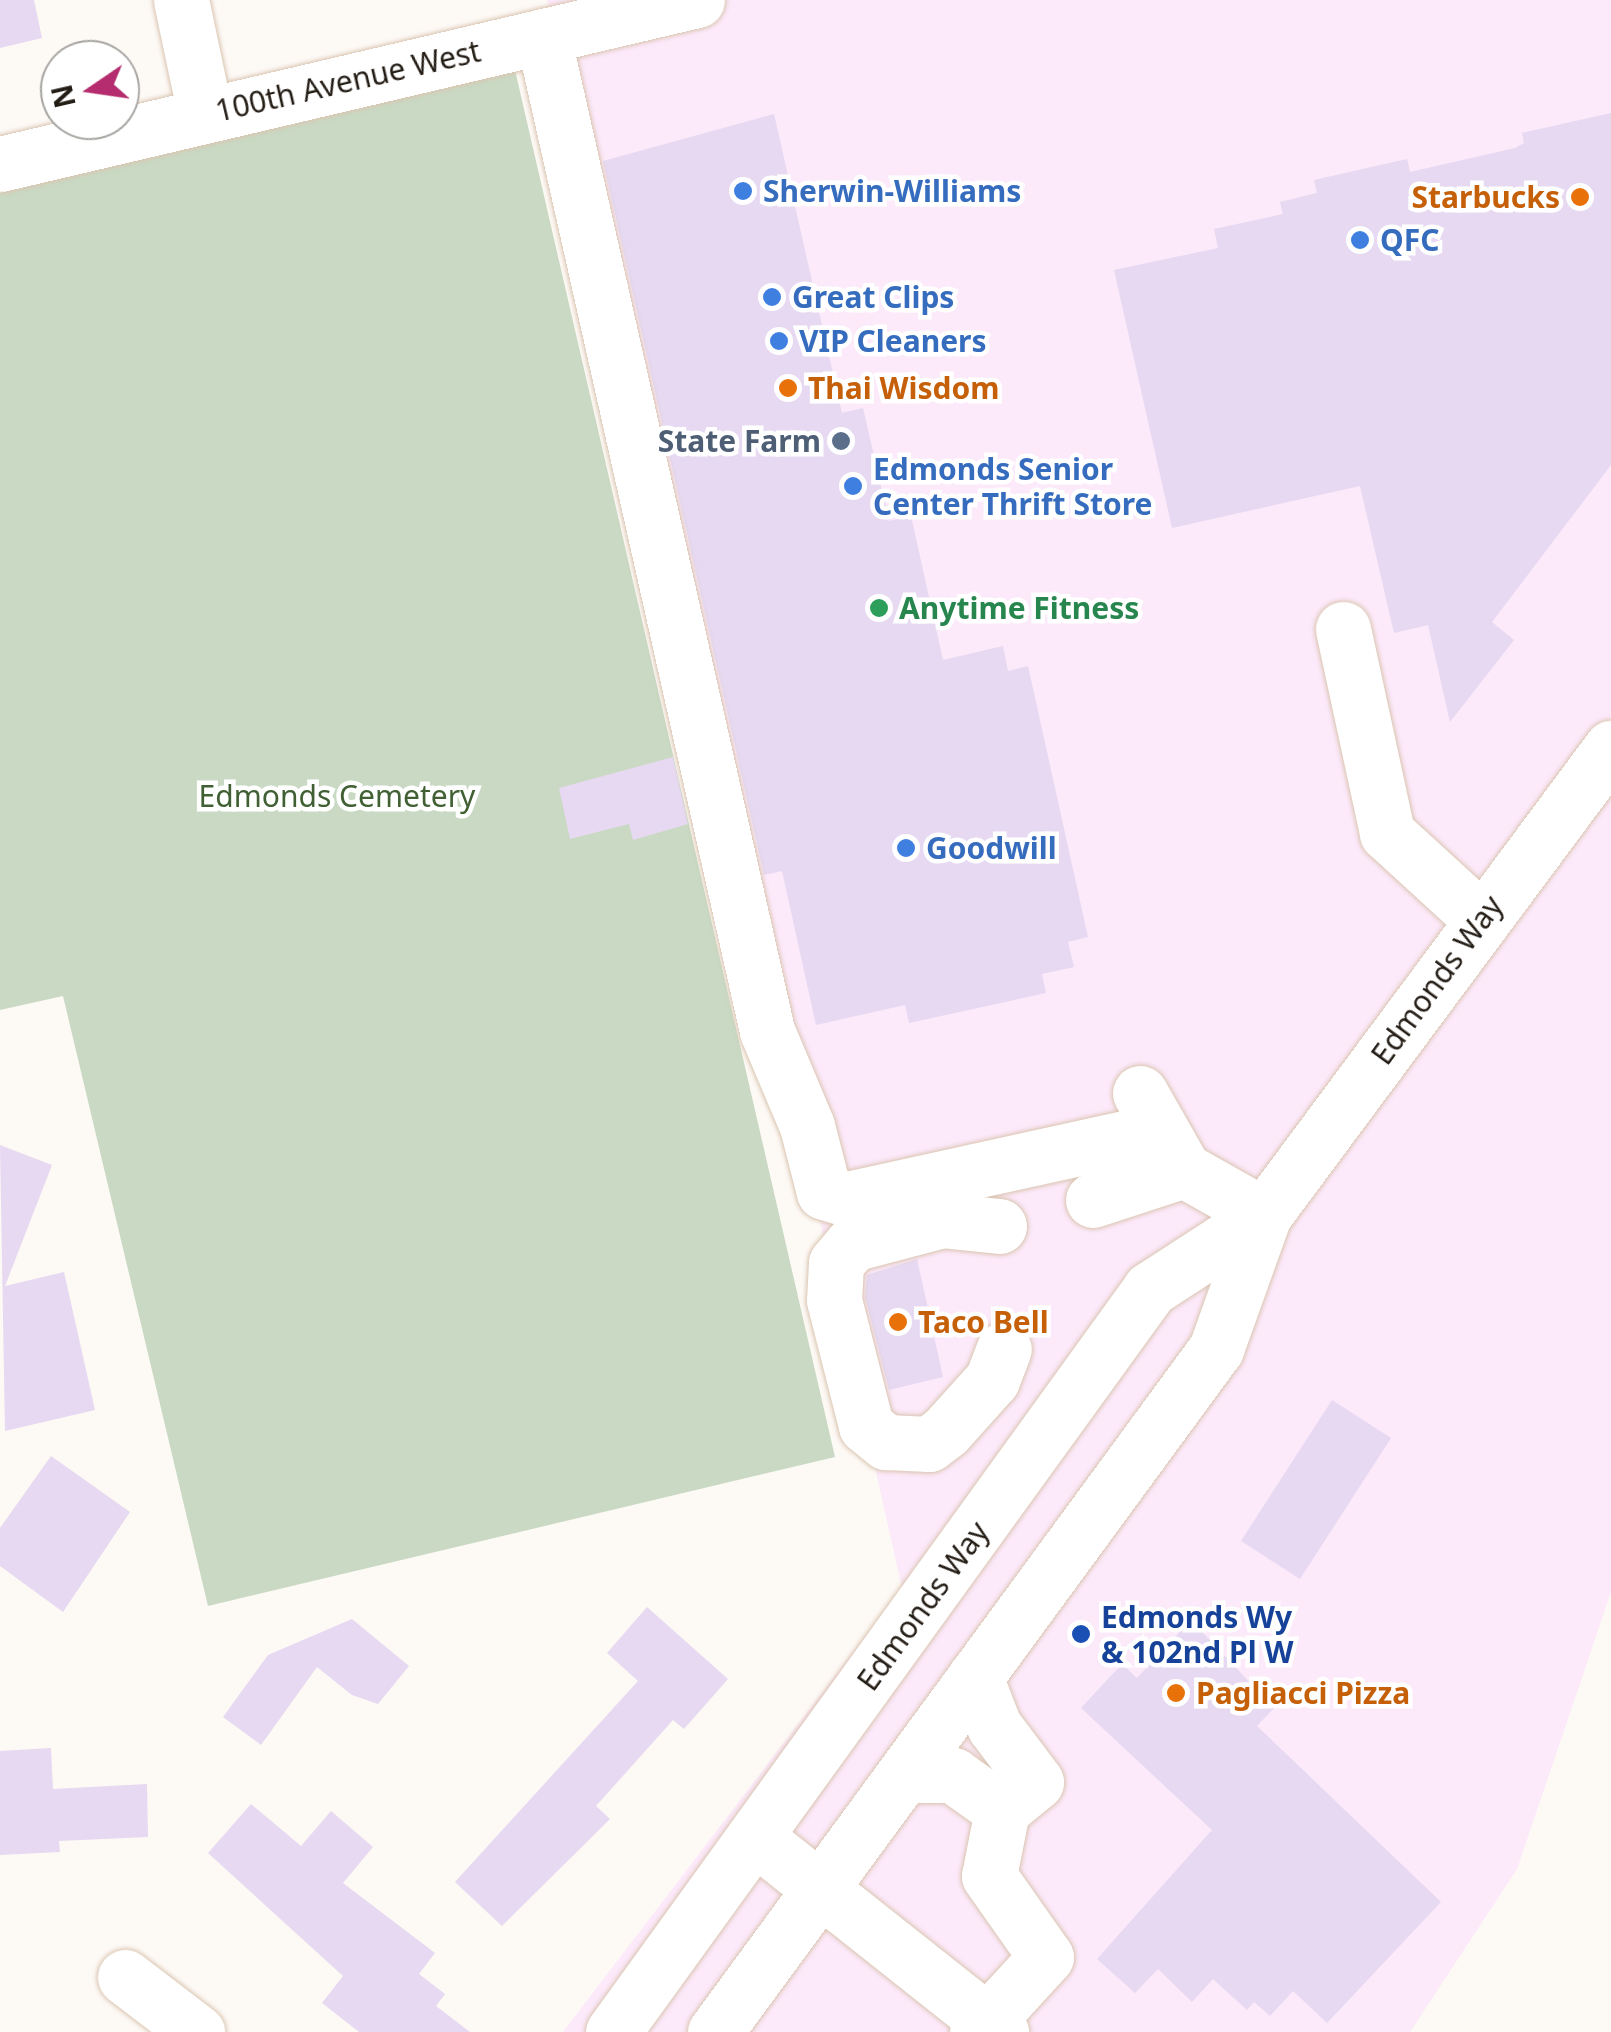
<!DOCTYPE html>
<style>
body{margin:0}
#map{position:relative;width:1611px;height:2032px;overflow:hidden;background:#fdf9f5;font-family:"Noto Sans",sans-serif}
div>[style]{position:absolute}
.commercial>*{inset:0;background:#fce9fa}
.green>*{inset:0;background:#c9d9c3}
.building>*{inset:0;background:#e6d9f1}
.roads{filter:drop-shadow(0 0 2px #dac5b1) drop-shadow(0 0 2px #dac5b1)}
.minor>*{height:55px;margin:-27.5px;padding:0 27.5px;transform-origin:27.5px;border-radius:27.5px;background:#fff}
.major>*{height:55px;margin:-27.5px;padding:0 27.5px;transform-origin:27.5px;border-radius:27.5px;background:#fff}
.dots>*{width:28px;height:28px;translate:-50% -50%;box-sizing:border-box;border:5px solid #fff;border-radius:50%}
span{translate:-50% -50%;white-space:nowrap;text-align:center;line-height:1.15;-webkit-text-stroke:9px #fff;paint-order:stroke}
.street-label{font-size:30px;color:#241d16}
.shop-label{font-size:30px;color:#366cbe;font-weight:700}
.left{translate:0 -50%;text-align:left}
.food-label{font-size:30px;color:#c56008;font-weight:700}
.right{translate:-100% -50%;text-align:right}
.service-label{font-size:30px;color:#4e5e75;font-weight:700}
.leisure-label{font-size:30px;color:#27864d;font-weight:700}
.park-label{font-size:30px;color:#406034}
.transit-label{font-size:30px;color:#164399;font-weight:700}
.north{position:absolute;left:40px;top:40px;width:100px;height:100px;box-sizing:border-box;background:#fff;border:2px solid #a7a5a2;border-radius:50%;rotate:257deg;font-size:28px;font-weight:700;line-height:40px;text-align:center;color:#241d16}
.north::after{content:'';display:block;margin:auto;width:35px;height:45px;background:#b52d6e;clip-path:polygon(50% 0,100% 100%,50% 72%,0 100%)}
</style>
<div id="map">
<div class="commercial">
<div style="clip-path:polygon(547px 0,1611px 0,1611px 1592px,1517px 1869px,1410px 2032px,563px 2032px,902px 1588px)"></div>
</div>
<div class="green">
<div style="clip-path:polygon(509px 44px,835px 1457px,208px 1606px,63px 996px,0 1010px,0 167px)"></div>
</div>
<div class="building">
<div style="clip-path:polygon(0 0,34px 0,42px 38px,0 48px)"></div>
<div style="clip-path:polygon(1611px 113px,1611px 465px,1492px 622px,1514px 640px,1450px 722px,1428px 625px,1394px 633px,1360px 486px,1172px 528px,1114px 270px,1218px 248px,1214px 229px,1283px 214px,1280px 202px,1317px 193px,1314px 180px,1407px 159px,1410px 172px,1515px 148px,1524px 143px,1522px 133px)"></div>
<div style="clip-path:polygon(774px 114px,842px 413px,863px 408px,889px 521px,911px 516px,943px 660px,1003px 646px,1008px 671px,1028px 666px,1088px 937px,1068px 942px,1074px 967px,1042px 974px,1046px 993px,909px 1023px,905px 1005px,816px 1025px,782px 871px,764px 875px,603px 161px)"></div>
<div style="clip-path:polygon(673px 757px,688px 824px,633px 840px,629px 824px,570px 839px,559px 788px)"></div>
<div style="clip-path:polygon(0 1145px,52px 1165px,5px 1286px,64px 1272px,95px 1410px,5px 1431px)"></div>
<div style="clip-path:polygon(917px 1259px,943px 1377px,889px 1390px,865px 1297px,867px 1275px)"></div>
<div style="clip-path:polygon(1332px 1400px,1391px 1438px,1300px 1579px,1241px 1541px)"></div>
<div style="clip-path:polygon(51px 1456px,130px 1512px,63px 1612px,0 1566px,0 1528px)"></div>
<div style="clip-path:polygon(647px 1607px,728px 1679px,684px 1729px,673px 1720px,596px 1806px,610px 1819px,502px 1926px,455px 1882px,638px 1681px,607px 1653px)"></div>
<div style="clip-path:polygon(352px 1619px,409px 1666px,378px 1704px,352px 1695px,317px 1667px,261px 1745px,223px 1717px,268px 1655px)"></div>
<div style="clip-path:polygon(1191px 1620px,1274px 1708px,1257px 1726px,1441px 1902px,1327px 2023px,1293px 1991px,1270px 2016px,1254px 2002px,1247px 2010px,1213px 1979px,1192px 2002px,1158px 1969px,1135px 1993px,1097px 1959px,1212px 1830px,1081px 1708px,1122px 1664px,1137px 1678px)"></div>
<div style="clip-path:polygon(51px 1748px,53px 1789px,147px 1784px,148px 1837px,59px 1841px,60px 1852px,0 1855px,0 1751px)"></div>
<div style="clip-path:polygon(251px 1804px,301px 1846px,331px 1811px,373px 1847px,343px 1883px,435px 1953px,419px 1974px,445px 1994px,436px 2006px,470px 2032px,359px 2032px,322px 2003px,343px 1976px,208px 1853px)"></div>
</div>
<div class="roads">
<div class="minor">
<div style="left:181px;top:0;width:116px;rotate:78.1deg"></div>
<div style="left:543px;top:36px;width:1020px;rotate:77.31deg"></div>
<div style="left:767px;top:1031px;width:103px;rotate:67.2deg"></div>
<div style="left:807px;top:1126px;width:68px;rotate:75.6deg"></div>
<div style="left:824px;top:1192px;width:24px;rotate:17deg"></div>
<div style="left:847px;top:1199px;width:321px;rotate:-12.4deg"></div>
<div style="left:1343px;top:629px;width:209px;rotate:77.8deg"></div>
<div style="left:1387px;top:833px;width:127px;rotate:42.5deg"></div>
<div style="left:1140px;top:1093px;width:89px;rotate:60.3deg"></div>
<div style="left:1184px;top:1170px;width:92px;rotate:29.4deg"></div>
<div style="left:1093px;top:1200px;width:96px;rotate:-18.2deg"></div>
<div style="left:999px;top:1226px;width:56px;rotate:-173.9deg"></div>
<div style="left:943px;top:1220px;width:94px;rotate:165.2deg"></div>
<div style="left:852px;top:1244px;width:25px;rotate:130deg"></div>
<div style="left:836px;top:1263px;width:37px;rotate:93deg"></div>
<div style="left:834px;top:1300px;width:130px;rotate:75.7deg"></div>
<div style="left:866px;top:1426px;width:26px;rotate:39deg"></div>
<div style="left:886px;top:1442px;width:43px;rotate:2.7deg"></div>
<div style="left:929px;top:1444px;width:21px;rotate:-37deg"></div>
<div style="left:946px;top:1431px;width:69px;rotate:-48deg"></div>
<div style="left:992px;top:1380px;width:33px;rotate:-69deg"></div>
<div style="left:975px;top:1677px;width:53px;rotate:68.8deg"></div>
<div style="left:994px;top:1726px;width:70px;rotate:53.1deg"></div>
<div style="left:1036px;top:1782px;width:44px;rotate:140.5deg"></div>
<div style="left:1002px;top:1810px;width:67px;rotate:101.1deg"></div>
<div style="left:989px;top:1876px;width:99px;rotate:54.9deg"></div>
<div style="left:1046px;top:1957px;width:102px;rotate:132.6deg"></div>
<div style="left:904px;top:1775px;width:49px"></div>
<div style="left:953px;top:1775px;width:60px;rotate:35.5deg"></div>
<div style="left:756px;top:1838px;width:313px;rotate:38.4deg"></div>
<div style="left:125px;top:1977px;width:91px;rotate:37.4deg"></div>
</div>
<div class="major">
<div style="left:0;top:164px;width:716px;rotate:-13.24deg"></div>
<div style="left:613px;top:2032px;width:917px;rotate:-54.14deg"></div>
<div style="left:1150px;top:1289px;width:136px;rotate:-33deg"></div>
<div style="left:715px;top:2032px;width:847px;rotate:-53.74deg"></div>
<div style="left:1216px;top:1349px;width:142px;rotate:-70.3deg"></div>
<div style="left:1264px;top:1215px;width:582px;rotate:-53.39deg"></div>
</div>
</div>
<div class="dots">
<div style="left:743px;top:191px;background:#3f7fe0"></div>
<div style="left:1580px;top:197px;background:#e8710a"></div>
<div style="left:1360px;top:240px;background:#3f7fe0"></div>
<div style="left:772px;top:297px;background:#3f7fe0"></div>
<div style="left:779px;top:341px;background:#3f7fe0"></div>
<div style="left:788px;top:388px;background:#e8710a"></div>
<div style="left:841px;top:441px;background:#5c6f8a"></div>
<div style="left:853px;top:486px;background:#3f7fe0"></div>
<div style="left:879px;top:608px;background:#2e9e5b"></div>
<div style="left:906px;top:848px;background:#3f7fe0"></div>
<div style="left:898px;top:1322px;background:#e8710a"></div>
<div style="left:1081px;top:1634px;background:#1a4fb4"></div>
<div style="left:1176px;top:1693px;background:#e8710a"></div>
</div>
<div class="street-label">
<span style="left:348px;top:81px;rotate:-13deg">100th Avenue West</span>
<span style="left:1437px;top:980px;rotate:-54deg">Edmonds Way</span>
<span style="left:923px;top:1606px;rotate:-54deg">Edmonds Way</span>
</div>
<div class="shop-label">
<span class="left" style="left:763px;top:191px">Sherwin-Williams</span>
<span class="left" style="left:1380px;top:240px">QFC</span>
<span class="left" style="left:792px;top:297px">Great Clips</span>
<span class="left" style="left:799px;top:341px">VIP Cleaners</span>
<span class="left" style="left:873px;top:486px">Edmonds Senior<br>Center Thrift Store</span>
<span class="left" style="left:926px;top:848px">Goodwill</span>
</div>
<div class="food-label">
<span class="right" style="left:1560px;top:197px">Starbucks</span>
<span class="left" style="left:808px;top:388px">Thai Wisdom</span>
<span class="left" style="left:918px;top:1322px">Taco Bell</span>
<span class="left" style="left:1196px;top:1693px">Pagliacci Pizza</span>
</div>
<div class="service-label">
<span class="right" style="left:821px;top:441px">State Farm</span>
</div>
<div class="leisure-label">
<span class="left" style="left:899px;top:608px">Anytime Fitness</span>
</div>
<div class="park-label">
<span style="left:337px;top:796px">Edmonds Cemetery</span>
</div>
<div class="transit-label">
<span class="left" style="left:1101px;top:1634px">Edmonds Wy<br>&amp; 102nd Pl W</span>
</div>
<div class="north">N</div>
</div>
